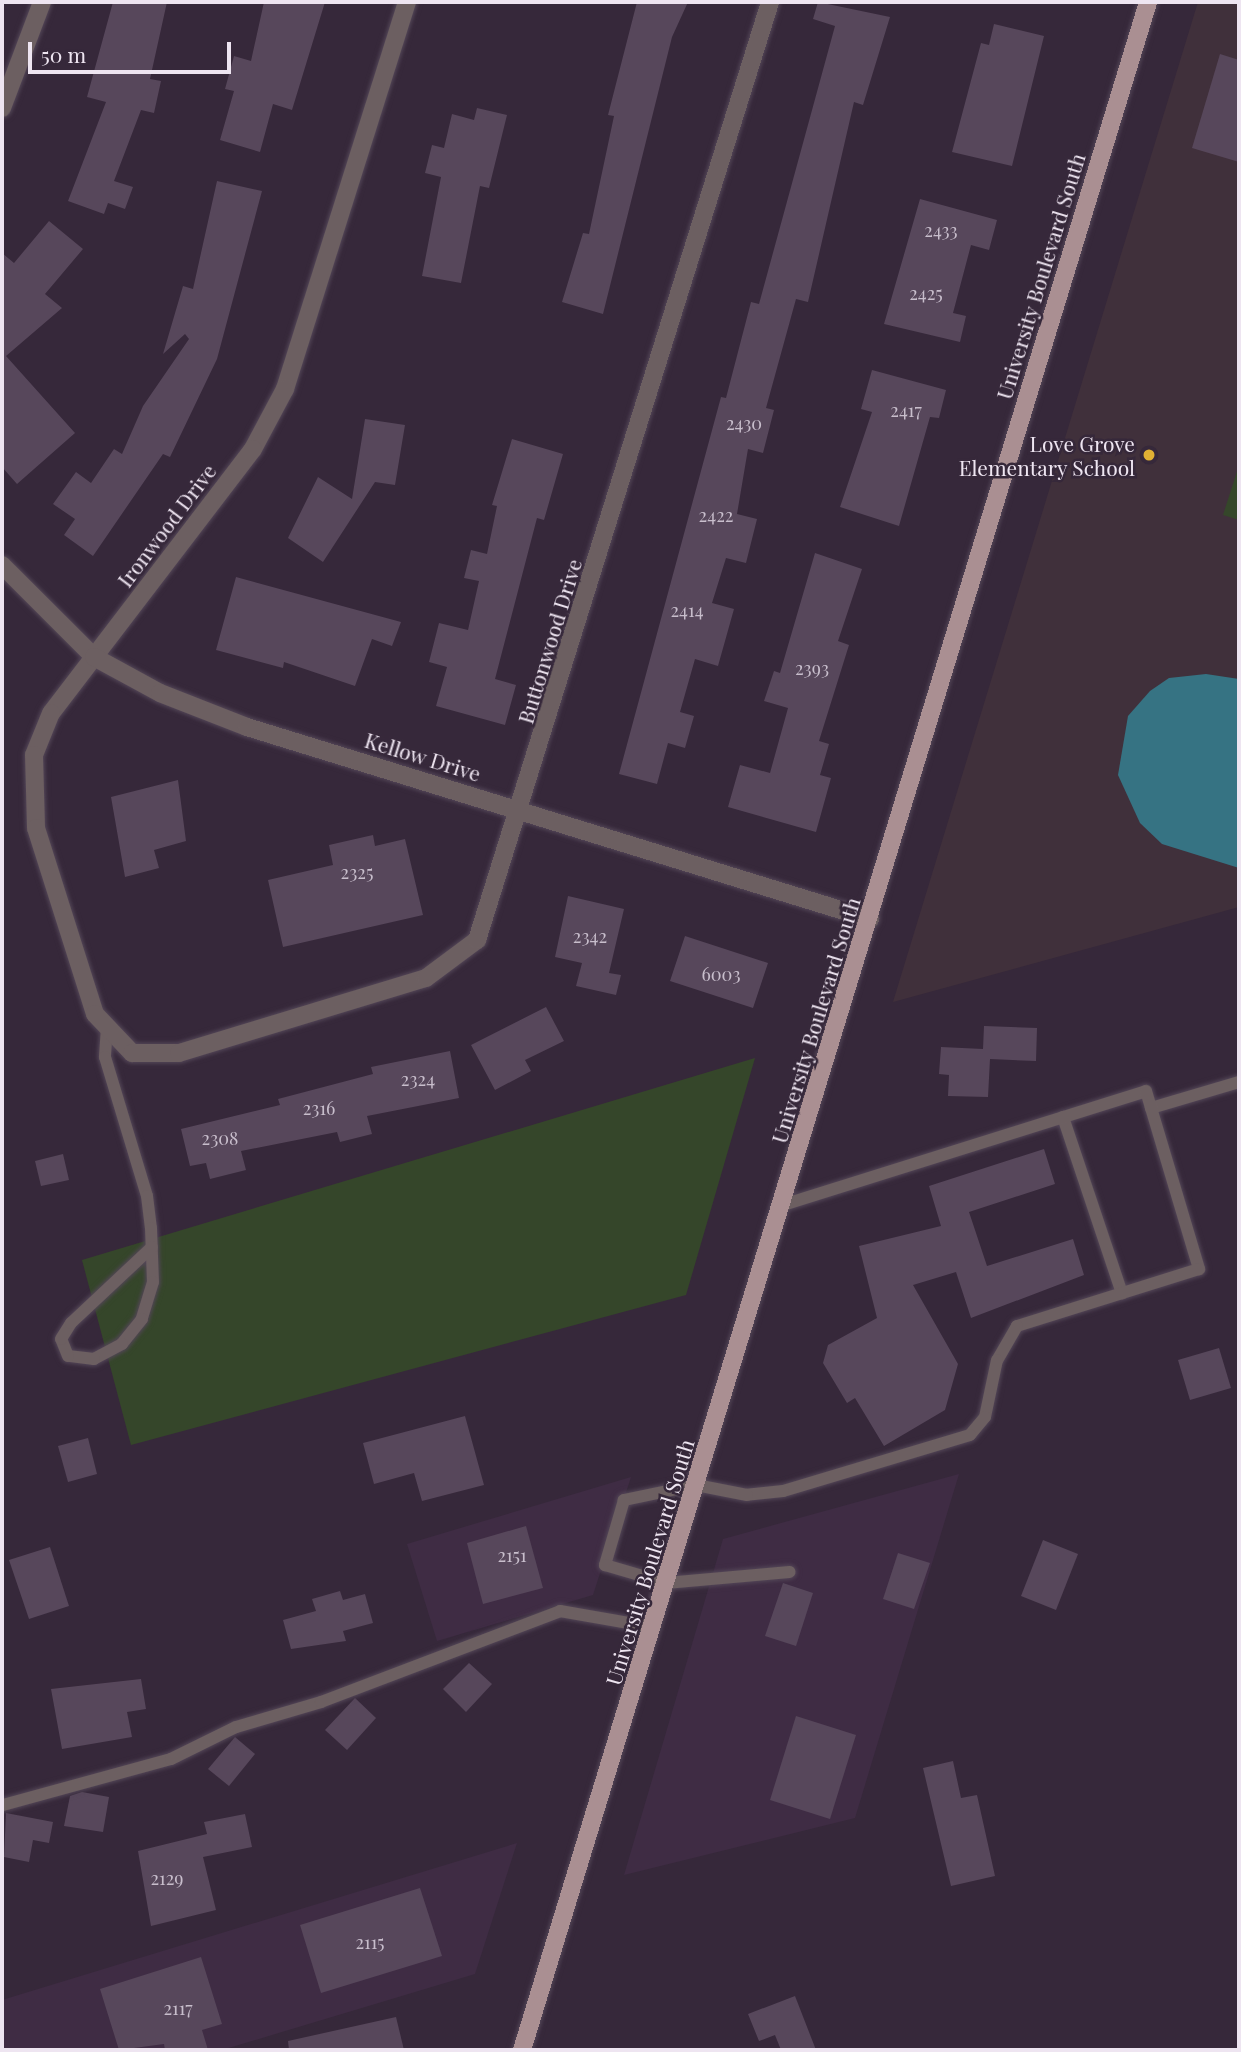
<!DOCTYPE html>
<style>
body{margin:0}
#map{position:relative;width:1241px;height:2052px;overflow:hidden;background:#36283a;font-family:"Playfair Display",serif}
div>[style]{position:absolute}
.built>*{inset:0;background:#3f2c44}
.education>*{inset:0;background:#40303b}
.green>*{inset:0;background:#35462a}
.water>*{inset:0;background:#367383}
.building>*{inset:0;background:#57475b}
.roads{filter:drop-shadow(0 0 2px #534657) drop-shadow(0 0 2px #534657)}
.service>*{height:12px;margin:-6px;padding:0 6px;transform-origin:6px;border-radius:6px;background:#6c5f61}
.minor>*{height:18px;margin:-9px;padding:0 9px;transform-origin:9px;border-radius:9px;background:#6c5f61}
.primary>*{height:18px;margin:-9px;padding:0 9px;transform-origin:9px;border-radius:9px;background:#aa8f92}
.dots>*{width:19px;height:19px;translate:-50% -50%;box-sizing:border-box;border:4px solid #36283a;border-radius:50%}
span{translate:-50% -50%;white-space:nowrap;text-align:center;line-height:1.15;-webkit-text-stroke:5px #36283a;paint-order:stroke}
.number-label{font-size:18px;color:#c8becc}
.number-label span{-webkit-text-stroke-width:0}
.street-label{font-size:21px;color:#eee5f1}
.poi-label{font-size:21px;color:#eee5f1}
.right{translate:-100% -50%;text-align:right}
.frame{position:absolute;inset:0;border:4px solid #eee5f1;pointer-events:none}
.scale{position:absolute;left:28px;top:42px;width:203px;height:32px;box-sizing:border-box;border:4px solid #eee5f1;border-top:0;padding-left:9px;font-size:21px;line-height:24px;white-space:nowrap;color:#eee5f1;-webkit-text-stroke:5px #36283a;paint-order:stroke}
</style>
<div id="map">
<div class="built">
<div style="clip-path:polygon(959px 1474px,855px 1818px,624px 1875px,723px 1539px)"></div>
<div style="clip-path:polygon(631px 1477px,593px 1595px,437px 1641px,407px 1544px)"></div>
<div style="clip-path:polygon(517px 1843px,475px 1974px,222px 2050px,2px 2050px,2px 2000px)"></div>
</div>
<div class="education">
<div style="clip-path:polygon(1198px 2px,1239px 2px,1239px 907px,893px 1002px)"></div>
</div>
<div class="green">
<div style="clip-path:polygon(1239px 465px,1239px 520px,1223px 515px)"></div>
<div style="clip-path:polygon(755px 1058px,686px 1295px,131px 1445px,82px 1260px)"></div>
</div>
<div class="water">
<div style="clip-path:polygon(1206px 674px,1239px 679px,1239px 868px,1162px 844px,1140px 823px,1118px 775px,1128px 716px,1150px 691px,1169px 678px)"></div>
</div>
<div class="building">
<div style="clip-path:polygon(113px 2px,167px 2px,150px 79px,161px 81px,154px 113px,141px 110px,114px 181px,133px 187px,125px 209px,108px 203px,104px 214px,68px 201px,106px 102px,87px 97px)"></div>
<div style="clip-path:polygon(264px 2px,325px 2px,292px 110px,273px 104px,260px 152px,220px 140px,234px 91px,225px 89px,234px 56px,251px 61px)"></div>
<div style="clip-path:polygon(637px 2px,688px 2px,672px 37px,603px 314px,562px 302px,583px 233px,589px 234px,614px 116px,608px 115px)"></div>
<div style="clip-path:polygon(818px 2px,890px 17px,863px 105px,854px 102px,808px 302px,796px 299px,766px 408px,774px 410px,763px 453px,748px 449px,737px 514px,757px 519px,746px 563px,726px 558px,712px 603px,734px 609px,718px 666px,695px 659px,680px 712px,694px 716px,685px 748px,668px 743px,657px 784px,619px 774px,721px 397px,726px 398px,751px 302px,759px 304px,835px 26px,813px 19px)"></div>
<div style="clip-path:polygon(994px 24px,1044px 36px,1012px 166px,952px 152px,981px 43px,989px 45px)"></div>
<div style="clip-path:polygon(1220px 54px,1239px 60px,1239px 162px,1192px 148px)"></div>
<div style="clip-path:polygon(477px 108px,507px 115px,489px 188px,480px 186px,461px 283px,422px 276px,441px 177px,425px 173px,432px 145px,444px 148px,452px 114px,474px 120px)"></div>
<div style="clip-path:polygon(217px 181px,262px 191px,217px 359px,170px 457px,163px 454px,93px 556px,64px 535px,75px 519px,53px 504px,76px 472px,91px 483px,114px 449px,122px 454px,143px 406px,189px 339px,185px 334px,163px 354px,183px 286px,193px 289px)"></div>
<div style="clip-path:polygon(920px 199px,997px 220px,989px 250px,971px 245px,953px 313px,966px 316px,960px 342px,884px 324px)"></div>
<div style="clip-path:polygon(49px 221px,83px 249px,45px 294px,62px 308px,6px 356px,75px 433px,17px 484px,2px 467px,2px 253px,14px 263px)"></div>
<div style="clip-path:polygon(872px 370px,946px 390px,939px 418px,930px 417px,899px 526px,840px 507px,872px 412px,861px 409px)"></div>
<div style="clip-path:polygon(365px 419px,405px 425px,395px 485px,375px 482px,323px 562px,288px 538px,318px 477px,352px 499px)"></div>
<div style="clip-path:polygon(512px 439px,563px 454px,544px 520px,537px 518px,495px 679px,516px 685px,505px 725px,436px 706px,447px 667px,429px 662px,439px 623px,468px 630px,479px 581px,464px 578px,471px 550px,487px 554px,497px 506px,492px 505px)"></div>
<div style="clip-path:polygon(815px 553px,862px 569px,838px 641px,849px 645px,819px 741px,829px 744px,820px 775px,831px 778px,816px 832px,728px 807px,740px 765px,770px 773px,788px 708px,764px 701px,774px 671px,780px 673px)"></div>
<div style="clip-path:polygon(236px 577px,401px 622px,392px 646px,372px 639px,355px 686px,284px 662px,283px 668px,216px 650px)"></div>
<div style="clip-path:polygon(178px 780px,186px 841px,154px 850px,159px 868px,125px 877px,111px 797px)"></div>
<div style="clip-path:polygon(373px 835px,375px 846px,405px 839px,423px 915px,283px 947px,268px 880px,333px 865px,329px 845px)"></div>
<div style="clip-path:polygon(568px 896px,624px 909px,609px 973px,621px 975px,616px 995px,576px 986px,582px 963px,555px 957px)"></div>
<div style="clip-path:polygon(685px 936px,768px 963px,753px 1008px,670px 981px)"></div>
<div style="clip-path:polygon(546px 1007px,564px 1041px,525px 1060px,531px 1071px,495px 1090px,471px 1045px)"></div>
<div style="clip-path:polygon(984px 1026px,1037px 1028px,1036px 1061px,990px 1059px,988px 1097px,948px 1096px,949px 1075px,939px 1074px,941px 1047px,983px 1049px)"></div>
<div style="clip-path:polygon(450px 1051px,459px 1098px,367px 1116px,372px 1134px,340px 1142px,337px 1132px,241px 1151px,246px 1170px,210px 1179px,206px 1163px,190px 1166px,181px 1129px,280px 1105px,278px 1099px,373px 1074px,371px 1067px)"></div>
<div style="clip-path:polygon(1044px 1149px,1055px 1184px,969px 1212px,987px 1266px,1073px 1239px,1084px 1275px,971px 1318px,956px 1272px,913px 1285px,958px 1364px,945px 1410px,884px 1446px,855px 1398px,847px 1403px,823px 1363px,828px 1345px,877px 1318px,859px 1246px,941px 1226px,929px 1186px)"></div>
<div style="clip-path:polygon(63px 1154px,69px 1180px,41px 1186px,35px 1161px)"></div>
<div style="clip-path:polygon(1219px 1348px,1231px 1388px,1190px 1400px,1178px 1360px)"></div>
<div style="clip-path:polygon(465px 1416px,484px 1485px,422px 1501px,414px 1473px,374px 1484px,363px 1443px)"></div>
<div style="clip-path:polygon(88px 1438px,97px 1474px,68px 1482px,58px 1446px)"></div>
<div style="clip-path:polygon(526px 1526px,543px 1588px,483px 1604px,467px 1543px)"></div>
<div style="clip-path:polygon(1043px 1540px,1078px 1554px,1056px 1610px,1021px 1596px)"></div>
<div style="clip-path:polygon(50px 1547px,69px 1606px,29px 1619px,9px 1560px)"></div>
<div style="clip-path:polygon(898px 1553px,930px 1563px,914px 1609px,883px 1599px)"></div>
<div style="clip-path:polygon(783px 1583px,813px 1593px,796px 1646px,765px 1636px)"></div>
<div style="clip-path:polygon(340px 1591px,343px 1600px,365px 1594px,373px 1623px,343px 1631px,346px 1641px,291px 1649px,283px 1620px,316px 1611px,312px 1599px)"></div>
<div style="clip-path:polygon(469px 1663px,492px 1684px,466px 1712px,443px 1689px)"></div>
<div style="clip-path:polygon(141px 1679px,146px 1709px,127px 1712px,132px 1737px,62px 1749px,51px 1689px)"></div>
<div style="clip-path:polygon(355px 1698px,376px 1718px,347px 1750px,325px 1730px)"></div>
<div style="clip-path:polygon(796px 1716px,856px 1735px,830px 1819px,770px 1800px)"></div>
<div style="clip-path:polygon(235px 1737px,255px 1754px,229px 1786px,208px 1769px)"></div>
<div style="clip-path:polygon(953px 1761px,961px 1798px,977px 1795px,995px 1876px,951px 1886px,923px 1768px)"></div>
<div style="clip-path:polygon(82px 1792px,109px 1797px,103px 1832px,64px 1826px,70px 1796px)"></div>
<div style="clip-path:polygon(6px 1813px,53px 1822px,49px 1843px,33px 1840px,29px 1862px,4px 1857px)"></div>
<div style="clip-path:polygon(245px 1814px,252px 1847px,203px 1857px,216px 1910px,151px 1926px,138px 1851px,207px 1834px,204px 1822px)"></div>
<div style="clip-path:polygon(420px 1888px,442px 1956px,321px 1993px,300px 1925px)"></div>
<div style="clip-path:polygon(201px 1957px,222px 2024px,202px 2030px,208px 2050px,165px 2050px,164px 2044px,119px 2050px,100px 1989px)"></div>
<div style="clip-path:polygon(795px 1996px,816px 2050px,781px 2050px,775px 2035px,759px 2041px,748px 2014px)"></div>
<div style="clip-path:polygon(396px 2017px,404px 2050px,289px 2050px,288px 2041px)"></div>
</div>
<div class="roads">
<div class="service">
<div style="left:107px;top:1027px;width:30px;rotate:94deg"></div>
<div style="left:105px;top:1057px;width:145px;rotate:73.2deg"></div>
<div style="left:147px;top:1196px;width:32px;rotate:83deg"></div>
<div style="left:151px;top:1228px;width:54px;rotate:87.9deg"></div>
<div style="left:153px;top:1282px;width:39px;rotate:107deg"></div>
<div style="left:142px;top:1319px;width:32px;rotate:129deg"></div>
<div style="left:122px;top:1344px;width:32px;rotate:152deg"></div>
<div style="left:94px;top:1359px;width:26px;rotate:-173deg"></div>
<div style="left:68px;top:1356px;width:18px;rotate:-112deg"></div>
<div style="left:61px;top:1339px;width:19px;rotate:-58deg"></div>
<div style="left:71px;top:1323px;width:111px;rotate:-43.2deg"></div>
<div style="left:1151px;top:1108px;width:92px;rotate:-16.5deg"></div>
<div style="left:1063px;top:1117px;width:186px;rotate:71.5deg"></div>
<div style="left:783px;top:1205px;width:380px;rotate:-17.4deg"></div>
<div style="left:1146px;top:1091px;width:186px;rotate:73.4deg"></div>
<div style="left:1199px;top:1269px;width:191px;rotate:162.6deg"></div>
<div style="left:1017px;top:1326px;width:39px;rotate:120deg"></div>
<div style="left:997px;top:1360px;width:58px;rotate:101.9deg"></div>
<div style="left:985px;top:1417px;width:23px;rotate:130deg"></div>
<div style="left:970px;top:1435px;width:195px;rotate:163.3deg"></div>
<div style="left:783px;top:1491px;width:36px;rotate:174deg"></div>
<div style="left:747px;top:1495px;width:52px;rotate:-168.9deg"></div>
<div style="left:696px;top:1485px;width:74px;rotate:168.2deg"></div>
<div style="left:624px;top:1500px;width:68px;rotate:106.3deg"></div>
<div style="left:605px;top:1565px;width:64px;rotate:16.4deg"></div>
<div style="left:666px;top:1583px;width:124px;rotate:-5.1deg"></div>
<div style="left:3px;top:1805px;width:174px;rotate:-15.3deg"></div>
<div style="left:171px;top:1759px;width:72px;rotate:-26.2deg"></div>
<div style="left:236px;top:1727px;width:89px;rotate:-16.4deg"></div>
<div style="left:321px;top:1702px;width:256px;rotate:-20.8deg"></div>
<div style="left:560px;top:1611px;width:93px;rotate:9.9deg"></div>
</div>
<div class="minor">
<div style="left:407px;top:2px;width:406px;rotate:107.5deg"></div>
<div style="left:285px;top:389px;width:68px;rotate:118.1deg"></div>
<div style="left:253px;top:449px;width:332px;rotate:127.4deg"></div>
<div style="left:51px;top:713px;width:45px;rotate:112deg"></div>
<div style="left:34px;top:755px;width:73px;rotate:88.4deg"></div>
<div style="left:36px;top:828px;width:195px;rotate:72.4deg"></div>
<div style="left:95px;top:1014px;width:54px;rotate:46.5deg"></div>
<div style="left:132px;top:1053px;width:47px"></div>
<div style="left:179px;top:1053px;width:258px;rotate:-16.9deg"></div>
<div style="left:426px;top:978px;width:64px;rotate:-36.7deg"></div>
<div style="left:477px;top:940px;width:983px;rotate:-72.65deg"></div>
<div style="left:2px;top:108px;width:113px;rotate:-69.3deg"></div>
<div style="left:2px;top:565px;width:130px;rotate:45deg"></div>
<div style="left:94px;top:657px;width:75px;rotate:28.6deg"></div>
<div style="left:160px;top:693px;width:93px;rotate:21.3deg"></div>
<div style="left:247px;top:727px;width:652px;rotate:17.13deg"></div>
</div>
<div class="primary">
<div style="left:522px;top:2050px;width:2142px;rotate:-73deg"></div>
</div>
</div>
<div class="dots">
<div style="left:1149px;top:455px;background:#e0b034"></div>
</div>
<div class="number-label">
<span style="left:941px;top:230px">2433</span>
<span style="left:926px;top:293px">2425</span>
<span style="left:906px;top:410px">2417</span>
<span style="left:744px;top:423px">2430</span>
<span style="left:716px;top:515px">2422</span>
<span style="left:687px;top:610px">2414</span>
<span style="left:812px;top:668px">2393</span>
<span style="left:357px;top:872px">2325</span>
<span style="left:590px;top:936px">2342</span>
<span style="left:721px;top:974px">6003</span>
<span style="left:418px;top:1079px">2324</span>
<span style="left:319px;top:1108px">2316</span>
<span style="left:220px;top:1138px">2308</span>
<span style="left:512px;top:1555px">2151</span>
<span style="left:167px;top:1878px">2129</span>
<span style="left:370px;top:1942px">2115</span>
<span style="left:178px;top:2008px">2117</span>
</div>
<div class="street-label">
<span style="left:1040px;top:276px;rotate:-73deg">University Boulevard South</span>
<span style="left:166px;top:525px;rotate:-53deg">Ironwood Drive</span>
<span style="left:549px;top:641px;rotate:-73deg">Buttonwood Drive</span>
<span style="left:423px;top:756px;rotate:17deg">Kellow Drive</span>
<span style="left:815px;top:1020px;rotate:-73deg">University Boulevard South</span>
<span style="left:649px;top:1562px;rotate:-73deg">University Boulevard South</span>
</div>
<div class="poi-label">
<span class="right" style="left:1135px;top:455px">Love Grove<br>Elementary School</span>
</div>
<div class="frame"></div>
<div class="scale">50 m</div>
</div>
